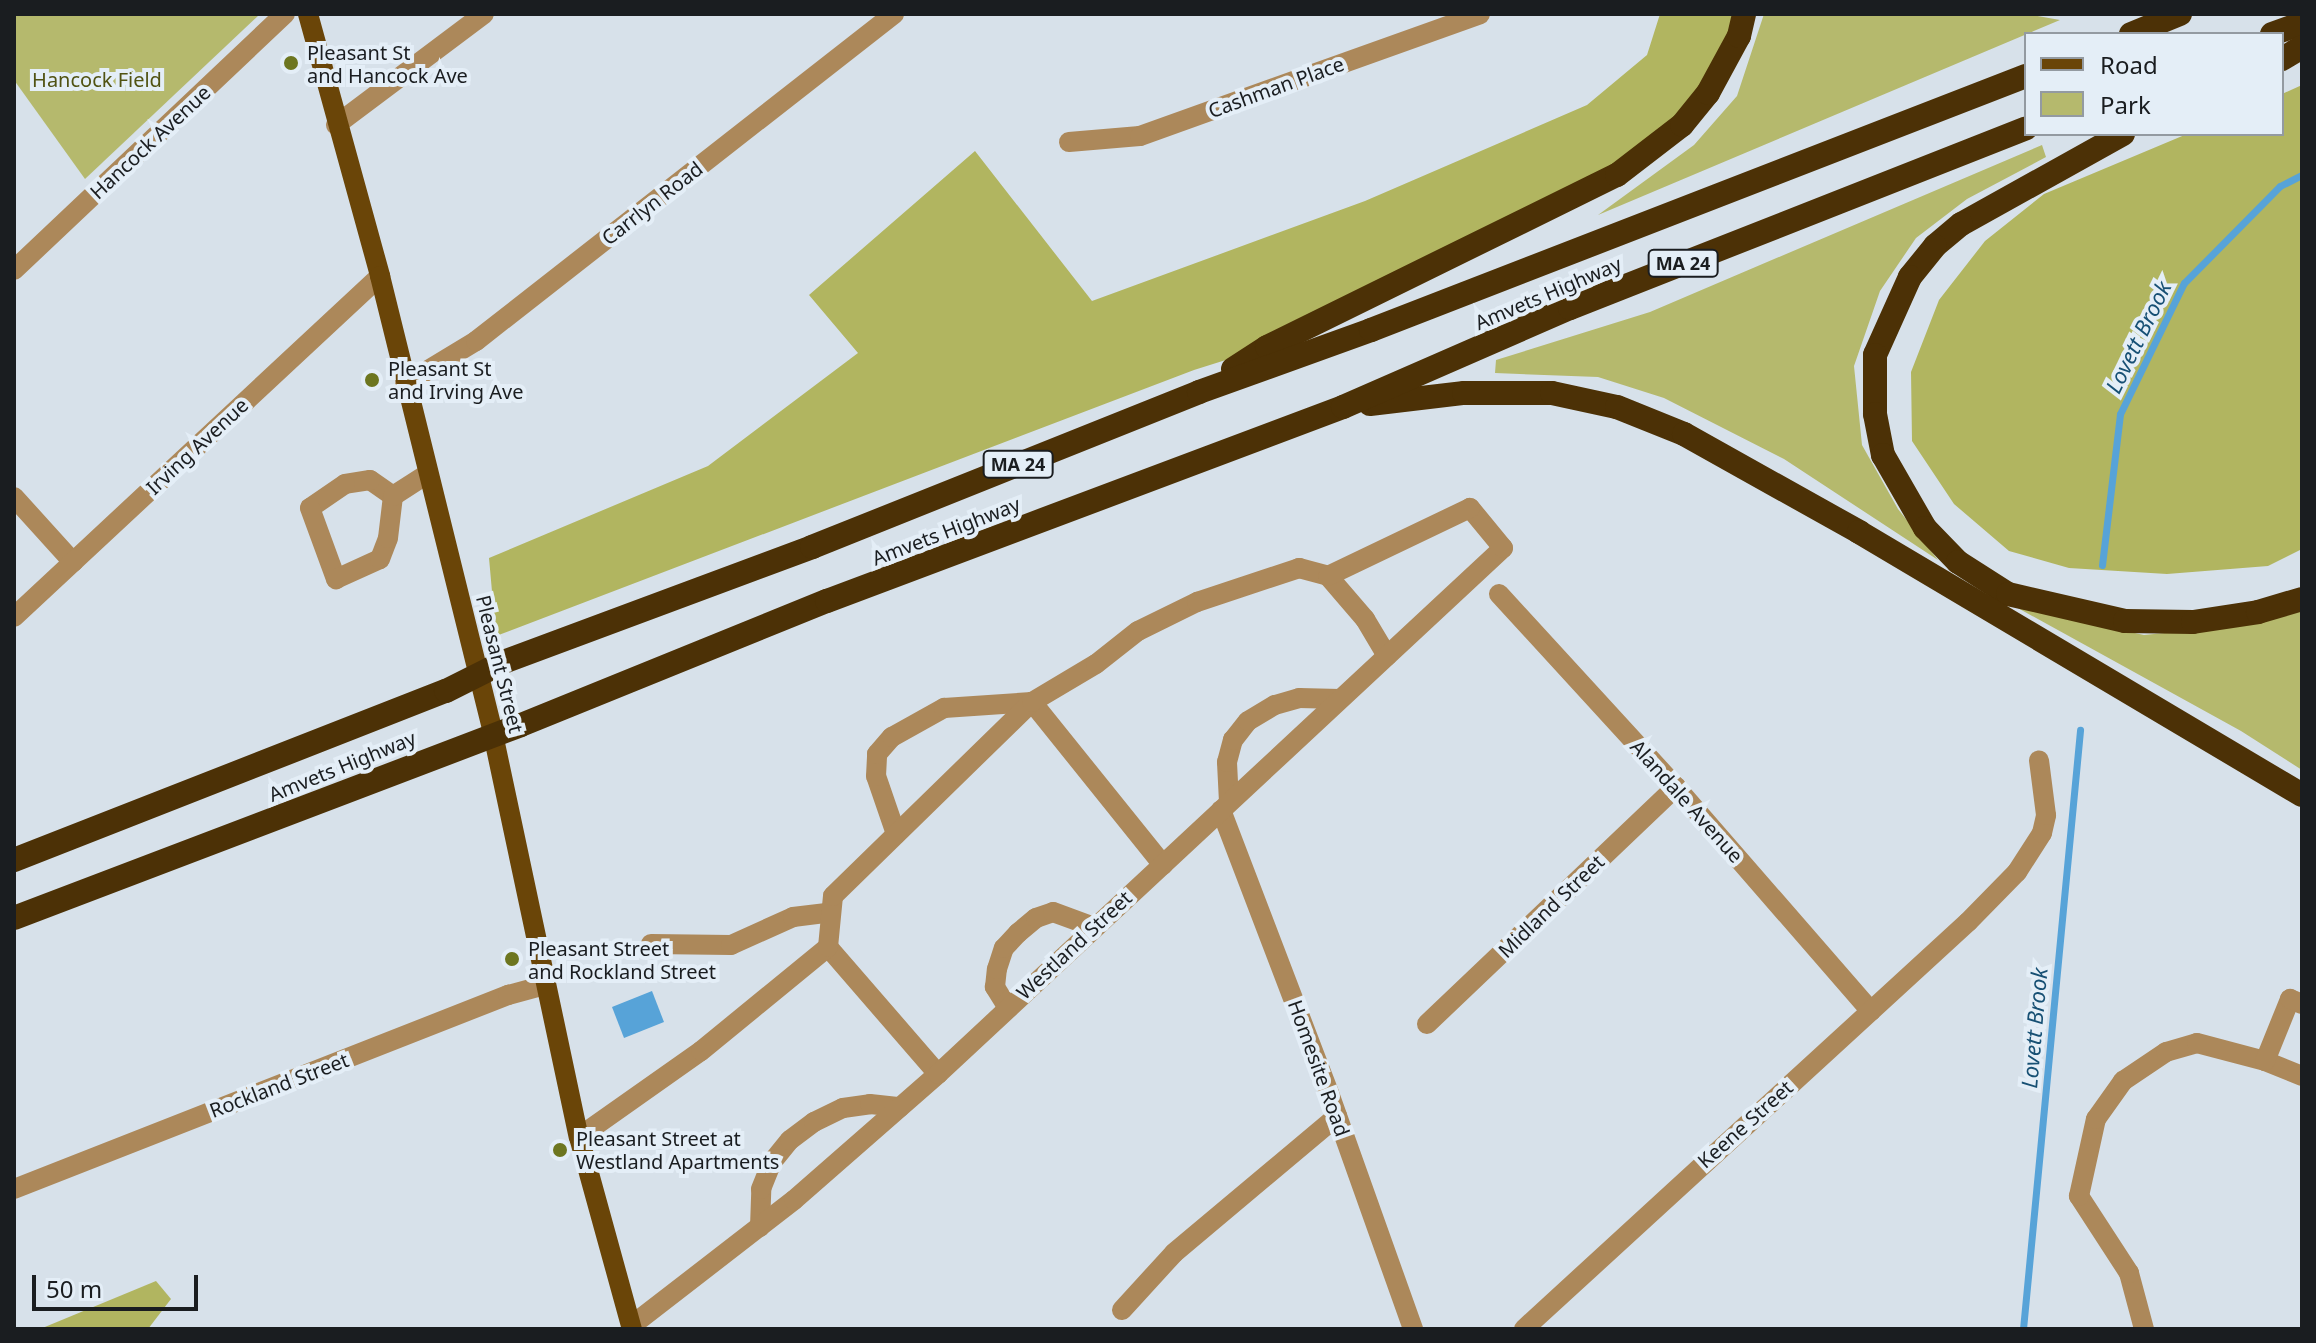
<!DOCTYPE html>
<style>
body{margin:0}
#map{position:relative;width:2316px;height:1343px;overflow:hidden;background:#d7e1ea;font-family:"Noto Sans",sans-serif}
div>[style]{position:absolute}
.green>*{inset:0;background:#b5b96d}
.forest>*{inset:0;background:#b1b560}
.water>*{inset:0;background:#57a3d8}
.stream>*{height:7px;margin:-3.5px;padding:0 3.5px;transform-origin:3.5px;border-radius:3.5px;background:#57a3d8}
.minor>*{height:20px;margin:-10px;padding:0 10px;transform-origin:10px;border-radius:10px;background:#ac885a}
.major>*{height:20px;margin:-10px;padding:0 10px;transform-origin:10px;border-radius:10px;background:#6a4508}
.highway>*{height:24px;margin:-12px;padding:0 12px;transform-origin:12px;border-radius:12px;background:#4c3106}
.dots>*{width:22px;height:22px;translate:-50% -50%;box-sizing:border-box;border:4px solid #e4eef7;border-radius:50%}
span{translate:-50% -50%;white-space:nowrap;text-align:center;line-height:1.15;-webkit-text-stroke:8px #e4eef7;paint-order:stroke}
.shield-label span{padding:2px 6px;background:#e4eef7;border:2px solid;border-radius:6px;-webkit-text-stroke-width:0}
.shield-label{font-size:18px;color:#1a1d20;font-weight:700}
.poi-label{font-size:20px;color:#1a1d20}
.left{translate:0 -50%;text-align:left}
.park-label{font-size:20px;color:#515313}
.street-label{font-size:20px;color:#1a1d20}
.water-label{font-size:22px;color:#175074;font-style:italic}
.frame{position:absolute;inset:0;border:16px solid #1a1d20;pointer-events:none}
.legend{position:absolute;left:2024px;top:32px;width:260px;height:104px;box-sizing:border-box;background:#e4eef7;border:2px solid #939aa1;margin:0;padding:10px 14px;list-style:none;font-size:24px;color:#1a1d20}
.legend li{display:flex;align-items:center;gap:16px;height:40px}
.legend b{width:40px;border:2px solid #939aa1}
.scale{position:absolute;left:32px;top:1275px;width:166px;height:36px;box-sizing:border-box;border:4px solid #1a1d20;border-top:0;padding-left:10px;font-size:24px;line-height:28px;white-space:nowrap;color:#1a1d20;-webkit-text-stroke:6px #e4eef7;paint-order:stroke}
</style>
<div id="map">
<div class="green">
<div style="clip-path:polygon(14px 14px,260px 14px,85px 179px,14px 80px)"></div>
<div style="clip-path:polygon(1764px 14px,2026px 14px,2060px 20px,1598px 215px,1694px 145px,1737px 96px)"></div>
<div style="clip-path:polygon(2042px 145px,2046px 157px,1967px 199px,1916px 238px,1880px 291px,1854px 366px,1862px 445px,1898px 509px,1938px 560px,1784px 459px,1664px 398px,1598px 377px,1495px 373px,1496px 360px,1650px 312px)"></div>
<div style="clip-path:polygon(2016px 607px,2144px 635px,2256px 624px,2302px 608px,2302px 770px,2241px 731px)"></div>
</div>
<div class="forest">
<div style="clip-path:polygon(1660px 14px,1744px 14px,1739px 36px,1649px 152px,1267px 347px,1194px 370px,496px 636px,489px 558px,708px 466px,858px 353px,809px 295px,975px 151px,1092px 301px,1365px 201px,1587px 105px,1647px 55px)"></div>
<div style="clip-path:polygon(2302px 85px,2302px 549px,2268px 566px,2167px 574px,2069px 568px,2009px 551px,1954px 504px,1912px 441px,1911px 372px,1939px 300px,1985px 241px,2044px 194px,2187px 134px,2282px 134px,2282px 94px)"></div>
<div style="clip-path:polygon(156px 1281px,171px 1299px,148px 1329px,40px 1329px)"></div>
</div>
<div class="water">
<div style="clip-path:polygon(652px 991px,664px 1022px,624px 1038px,612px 1007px)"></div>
</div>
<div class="stream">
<div style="left:2102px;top:565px;width:152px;rotate:-83.2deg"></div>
<div style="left:2120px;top:414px;width:146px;rotate:-64deg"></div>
<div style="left:2184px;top:283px;width:136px;rotate:-45.3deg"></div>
<div style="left:2280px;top:186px;width:25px;rotate:-27deg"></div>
<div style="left:2023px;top:1329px;width:602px;rotate:-84.56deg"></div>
</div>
<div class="minor">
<div style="left:336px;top:125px;width:185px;rotate:-36.9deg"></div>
<div style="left:1069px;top:142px;width:71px;rotate:-4.8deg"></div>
<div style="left:1140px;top:136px;width:361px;rotate:-19.7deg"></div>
<div style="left:14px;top:270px;width:373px;rotate:-43.4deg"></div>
<div style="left:405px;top:384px;width:83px;rotate:-31.2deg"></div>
<div style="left:476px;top:341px;width:531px;rotate:-38.04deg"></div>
<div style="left:393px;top:496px;width:28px;rotate:-145deg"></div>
<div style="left:370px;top:480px;width:25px;rotate:171deg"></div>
<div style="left:345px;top:484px;width:42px;rotate:145.6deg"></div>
<div style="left:310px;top:508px;width:76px;rotate:69.9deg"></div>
<div style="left:336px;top:579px;width:48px;rotate:-24.4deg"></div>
<div style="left:380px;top:559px;width:22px;rotate:-69deg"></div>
<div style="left:388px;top:538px;width:42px;rotate:-83.2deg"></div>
<div style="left:393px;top:496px;width:40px;rotate:-32.9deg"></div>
<div style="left:14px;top:497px;width:88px;rotate:47.8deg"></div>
<div style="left:1499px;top:594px;width:262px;rotate:47.5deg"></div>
<div style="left:1676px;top:787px;width:297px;rotate:49deg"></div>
<div style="left:14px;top:617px;width:500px;rotate:-42.97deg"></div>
<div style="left:1229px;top:802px;width:40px;rotate:-92.9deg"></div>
<div style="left:1227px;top:762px;width:23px;rotate:-75deg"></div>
<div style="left:1233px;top:740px;width:24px;rotate:-52deg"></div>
<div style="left:1248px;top:721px;width:31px;rotate:-31deg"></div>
<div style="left:1275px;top:705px;width:25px;rotate:-16deg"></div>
<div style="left:1299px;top:698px;width:41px;rotate:1.4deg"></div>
<div style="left:1221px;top:810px;width:303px;rotate:69.1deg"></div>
<div style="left:1329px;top:1093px;width:251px;rotate:70.4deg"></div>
<div style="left:896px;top:834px;width:61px;rotate:-109deg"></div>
<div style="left:876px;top:776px;width:22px;rotate:-87deg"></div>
<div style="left:877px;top:754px;width:23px;rotate:-49deg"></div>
<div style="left:892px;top:737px;width:60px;rotate:-29.1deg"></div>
<div style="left:944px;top:708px;width:88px;rotate:-3.9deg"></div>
<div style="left:1032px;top:702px;width:209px;rotate:51.2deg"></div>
<div style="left:651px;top:944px;width:80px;rotate:0.7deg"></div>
<div style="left:731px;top:945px;width:68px;rotate:-24.3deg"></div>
<div style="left:793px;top:917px;width:38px;rotate:-7deg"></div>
<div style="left:828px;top:947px;width:168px;rotate:49.1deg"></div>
<div style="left:1008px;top:1008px;width:25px;rotate:-122deg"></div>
<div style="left:995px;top:987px;width:18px;rotate:-84deg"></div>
<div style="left:997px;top:969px;width:22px;rotate:-72deg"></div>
<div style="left:1004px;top:948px;width:21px;rotate:-47deg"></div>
<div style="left:1018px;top:933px;width:23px;rotate:-40deg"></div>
<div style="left:1036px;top:918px;width:18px;rotate:-19deg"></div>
<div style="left:1053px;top:912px;width:44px;rotate:20.1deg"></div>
<div style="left:1427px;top:1024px;width:344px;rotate:-43.6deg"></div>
<div style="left:2265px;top:1061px;width:40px;rotate:22deg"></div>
<div style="left:579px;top:1137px;width:149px;rotate:-35.2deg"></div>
<div style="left:701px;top:1051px;width:164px;rotate:-39.3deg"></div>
<div style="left:828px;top:947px;width:51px;rotate:-84.4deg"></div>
<div style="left:833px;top:896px;width:278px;rotate:-44.3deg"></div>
<div style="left:1032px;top:702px;width:74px;rotate:-30.7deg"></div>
<div style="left:1096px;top:664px;width:53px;rotate:-38.2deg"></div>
<div style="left:1138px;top:631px;width:66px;rotate:-26.2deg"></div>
<div style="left:1197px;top:602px;width:108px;rotate:-18.4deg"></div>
<div style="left:1299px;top:568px;width:30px;rotate:15deg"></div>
<div style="left:1328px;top:576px;width:57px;rotate:49.3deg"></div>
<div style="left:1365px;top:619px;width:43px;rotate:59.3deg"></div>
<div style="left:14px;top:1189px;width:531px;rotate:-21.44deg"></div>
<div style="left:508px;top:995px;width:38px;rotate:-15deg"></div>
<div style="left:760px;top:1227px;width:38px;rotate:-88deg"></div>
<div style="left:761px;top:1189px;width:29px;rotate:-68deg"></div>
<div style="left:772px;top:1162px;width:28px;rotate:-51deg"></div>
<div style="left:790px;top:1140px;width:30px;rotate:-37deg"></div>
<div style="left:814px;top:1122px;width:32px;rotate:-26deg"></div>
<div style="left:843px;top:1108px;width:27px;rotate:-8deg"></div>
<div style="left:870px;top:1104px;width:30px;rotate:6deg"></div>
<div style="left:1122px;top:1310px;width:77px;rotate:-47.6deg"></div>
<div style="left:1174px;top:1253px;width:213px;rotate:-40deg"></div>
<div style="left:631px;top:1326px;width:206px;rotate:-37.7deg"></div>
<div style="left:794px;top:1200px;width:191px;rotate:-41.2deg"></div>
<div style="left:938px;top:1074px;width:772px;rotate:-42.95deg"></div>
<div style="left:1503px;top:548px;width:52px;rotate:-129.5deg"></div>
<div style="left:1470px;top:508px;width:157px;rotate:154.4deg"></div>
<div style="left:1524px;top:1329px;width:602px;rotate:-42.51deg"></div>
<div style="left:1968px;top:922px;width:70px;rotate:-45.6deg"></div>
<div style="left:2017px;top:872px;width:46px;rotate:-57.3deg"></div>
<div style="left:2042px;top:833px;width:18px;rotate:-77deg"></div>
<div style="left:2046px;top:815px;width:55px;rotate:-97.3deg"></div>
<div style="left:2144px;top:1329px;width:58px;rotate:-105deg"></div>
<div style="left:2129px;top:1273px;width:92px;rotate:-123deg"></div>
<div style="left:2079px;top:1196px;width:79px;rotate:-77.6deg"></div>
<div style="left:2096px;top:1119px;width:47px;rotate:-54.6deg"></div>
<div style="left:2123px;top:1081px;width:52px;rotate:-34deg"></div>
<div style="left:2166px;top:1052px;width:32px;rotate:-16deg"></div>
<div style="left:2197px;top:1043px;width:70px;rotate:14.8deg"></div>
<div style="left:2265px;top:1061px;width:67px;rotate:-68deg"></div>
<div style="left:2290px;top:999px;width:13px;rotate:23deg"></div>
</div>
<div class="major">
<div style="left:308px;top:14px;width:272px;rotate:74.6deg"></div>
<div style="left:380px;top:276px;width:472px;rotate:76.1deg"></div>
<div style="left:493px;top:734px;width:412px;rotate:78deg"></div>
<div style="left:579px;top:1137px;width:199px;rotate:74.6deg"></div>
</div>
<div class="highway">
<div style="left:2131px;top:34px;width:53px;rotate:-22.2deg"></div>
<div style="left:2272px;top:34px;width:32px;rotate:-20deg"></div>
<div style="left:2282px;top:59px;width:23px;rotate:-31deg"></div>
<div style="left:2123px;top:134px;width:185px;rotate:150.9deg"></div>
<div style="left:1961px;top:224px;width:34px;rotate:140deg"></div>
<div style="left:1935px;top:246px;width:40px;rotate:129deg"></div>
<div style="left:1910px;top:277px;width:85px;rotate:114.2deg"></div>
<div style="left:1875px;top:355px;width:59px;rotate:90deg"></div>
<div style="left:1875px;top:414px;width:42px;rotate:79deg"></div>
<div style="left:1883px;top:455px;width:84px;rotate:60.1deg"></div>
<div style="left:1925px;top:528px;width:47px;rotate:45.9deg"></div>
<div style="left:1958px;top:562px;width:59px;rotate:32.6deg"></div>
<div style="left:2008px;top:594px;width:120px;rotate:13deg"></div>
<div style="left:2125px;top:621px;width:68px;rotate:0.8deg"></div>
<div style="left:2193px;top:622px;width:66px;rotate:-8.7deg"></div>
<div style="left:2258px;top:612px;width:46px;rotate:-16.5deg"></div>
<div style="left:1233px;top:369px;width:40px;rotate:-32.9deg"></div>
<div style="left:1267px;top:347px;width:390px;rotate:-26.2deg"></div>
<div style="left:1617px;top:175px;width:82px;rotate:-37.6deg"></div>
<div style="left:1682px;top:125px;width:41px;rotate:-50.9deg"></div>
<div style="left:1708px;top:93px;width:65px;rotate:-61.5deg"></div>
<div style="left:1739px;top:36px;width:23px;rotate:-77deg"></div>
<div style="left:1370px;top:404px;width:95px;rotate:-6.7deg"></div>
<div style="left:1464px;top:393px;width:88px"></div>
<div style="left:1552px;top:393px;width:66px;rotate:12.2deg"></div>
<div style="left:1617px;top:407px;width:72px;rotate:21.9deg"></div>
<div style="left:1684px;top:434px;width:201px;rotate:29.2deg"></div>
<div style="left:1859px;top:532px;width:515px;rotate:30.7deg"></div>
<div style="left:14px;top:860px;width:464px;rotate:-21.4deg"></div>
<div style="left:446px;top:691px;width:67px;rotate:-26.6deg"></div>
<div style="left:506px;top:661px;width:327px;rotate:-20.4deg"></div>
<div style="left:812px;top:547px;width:417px;rotate:-21.8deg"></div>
<div style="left:1199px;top:392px;width:183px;rotate:-19.8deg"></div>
<div style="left:1371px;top:330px;width:703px;rotate:-21.2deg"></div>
<div style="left:14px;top:918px;width:542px;rotate:-20.84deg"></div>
<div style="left:521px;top:725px;width:330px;rotate:-22.1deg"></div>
<div style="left:827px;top:601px;width:551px;rotate:-20.6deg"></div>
<div style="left:1343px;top:407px;width:248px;rotate:-23.6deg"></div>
<div style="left:1570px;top:308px;width:490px;rotate:-21.5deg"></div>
</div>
<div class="dots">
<div style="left:291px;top:63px;background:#6d7620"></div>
<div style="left:372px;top:380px;background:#6d7620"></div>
<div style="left:512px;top:959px;background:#6d7620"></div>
<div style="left:560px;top:1150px;background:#6d7620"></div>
</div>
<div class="shield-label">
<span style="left:1683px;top:263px">MA 24</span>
<span style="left:1018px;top:464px">MA 24</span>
</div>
<div class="poi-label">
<span class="left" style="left:307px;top:64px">Pleasant St<br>and Hancock Ave</span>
<span class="left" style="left:388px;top:380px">Pleasant St<br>and Irving Ave</span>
<span class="left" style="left:528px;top:960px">Pleasant Street<br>and Rockland Street</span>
<span class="left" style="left:576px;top:1150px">Pleasant Street at<br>Westland Apartments</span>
</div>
<div class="park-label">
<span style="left:97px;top:79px">Hancock Field</span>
</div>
<div class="street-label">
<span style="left:1276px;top:87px;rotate:-20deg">Cashman Place</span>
<span style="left:150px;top:142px;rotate:-43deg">Hancock Avenue</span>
<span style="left:652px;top:203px;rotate:-38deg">Carrlyn Road</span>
<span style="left:1548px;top:293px;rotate:-23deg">Amvets Highway</span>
<span style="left:197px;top:446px;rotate:-43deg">Irving Avenue</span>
<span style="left:946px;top:531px;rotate:-21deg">Amvets Highway</span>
<span style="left:500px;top:664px;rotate:76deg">Pleasant Street</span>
<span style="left:342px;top:766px;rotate:-22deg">Amvets Highway</span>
<span style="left:1687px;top:801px;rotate:48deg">Alandale Avenue</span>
<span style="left:1551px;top:906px;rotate:-44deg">Midland Street</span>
<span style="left:1074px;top:945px;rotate:-43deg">Westland Street</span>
<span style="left:1319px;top:1068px;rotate:70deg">Homesite Road</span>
<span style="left:279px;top:1085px;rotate:-21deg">Rockland Street</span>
<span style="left:1745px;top:1124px;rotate:-42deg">Keene Street</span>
</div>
<div class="water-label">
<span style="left:2138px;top:337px;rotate:-64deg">Lovett Brook</span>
<span style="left:2034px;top:1028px;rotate:-85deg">Lovett Brook</span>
</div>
<div class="frame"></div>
<ul class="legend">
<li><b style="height:10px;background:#6a4508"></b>Road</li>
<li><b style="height:22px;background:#b5b96d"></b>Park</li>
</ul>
<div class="scale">50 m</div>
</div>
